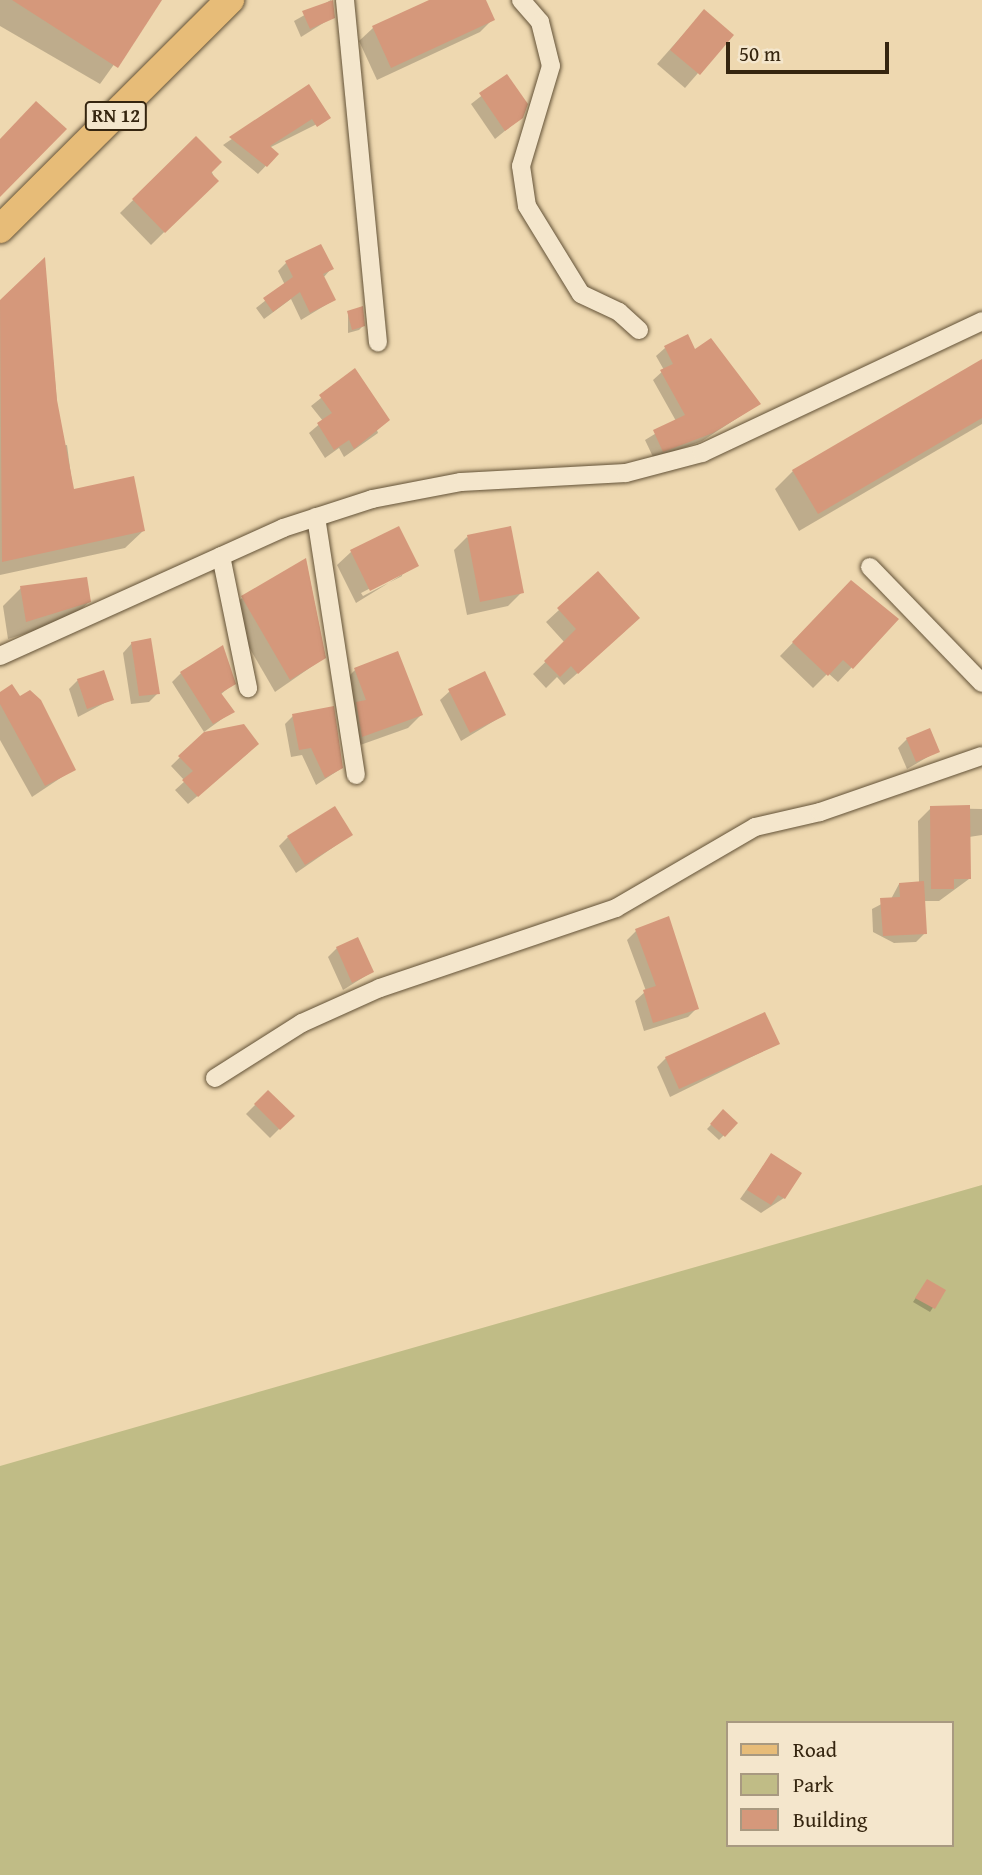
<!DOCTYPE html>
<style>
body{margin:0}
#map{position:relative;width:982px;height:1875px;overflow:hidden;background:#eed8b0;font-family:"Gentium Book Plus",serif}
div>[style]{position:absolute}
.green>*{inset:0;background:#c0bc86}
.shadow>*{inset:0;background:#0003}
.building>*{inset:0;background:#d5987b}
.roads{filter:drop-shadow(0 0 2px #635237) drop-shadow(0 0 2px #635237)}
.street>*{height:18px;margin:-9px;padding:0 9px;transform-origin:9px;border-radius:9px;background:#f4e6cc}
.primary>*{height:28px;margin:-14px;padding:0 14px;transform-origin:14px;border-radius:14px;background:#e7bc78}
span{translate:-50% -50%;white-space:nowrap;text-align:center;line-height:1.15;-webkit-text-stroke:6px #f4e6cc;paint-order:stroke}
.shield-label span{padding:2px 5px;background:#f4e6cc;border:2px solid;border-radius:5px;-webkit-text-stroke-width:0}
.shield-label{font-size:19px;color:#35250f;font-weight:700}
.legend{position:absolute;left:726px;top:1721px;width:228px;height:126px;box-sizing:border-box;background:#f4e6cc;border:2px solid #a89980;margin:0;padding:9px 12px;list-style:none;font-size:21px;color:#35250f}
.legend li{display:flex;align-items:center;gap:14px;height:35px}
.legend b{width:35px;border:2px solid #a89980}
.scale{position:absolute;left:726px;top:42px;width:163px;height:32px;box-sizing:border-box;border:4px solid #35250f;border-top:0;padding-left:9px;font-size:21px;line-height:24px;white-space:nowrap;color:#35250f;-webkit-text-stroke:5px #f4e6cc;paint-order:stroke}
</style>
<div id="map">
<div class="green">
<div style="clip-path:polygon(evenodd,982px 1185px,982px 1875px,0 1875px,0 1466px,982px 1185px,728px 1723px,952px 1723px,952px 1845px,728px 1845px,728px 1723px)"></div>
</div>
<div class="shadow">
<div style="clip-path:polygon(0 0,160px 0,100px 84px,0 26px)"></div>
<div style="clip-path:polygon(331px 0,333px 17px,301px 37px,294px 21px)"></div>
<div style="clip-path:polygon(433px 0,484px 0,493px 19px,480px 32px,377px 80px,359px 41px,373px 28px)"></div>
<div style="clip-path:polygon(704px 11px,731px 35px,685px 88px,657px 64px)"></div>
<div style="clip-path:polygon(507px 76px,522px 117px,495px 139px,471px 104px)"></div>
<div style="clip-path:polygon(308px 87px,329px 118px,269px 148px,277px 154px,258px 174px,223px 145px)"></div>
<div style="clip-path:polygon(196px 138px,216px 181px,151px 245px,120px 213px)"></div>
<div style="clip-path:polygon(44px 261px,61px 446px,67px 445px,73px 491px,143px 531px,125px 548px,0 575px,0 303px)"></div>
<div style="clip-path:polygon(286px 263px,331px 269px,323px 278px,334px 300px,301px 320px,291px 299px,264px 319px,256px 308px,285px 285px,278px 271px)"></div>
<div style="clip-path:polygon(348px 313px,363px 326px,359px 330px,348px 333px)"></div>
<div style="clip-path:polygon(665px 348px,695px 352px,759px 404px,702px 441px,654px 459px,645px 440px,676px 421px,653px 380px,664px 370px,656px 356px)"></div>
<div style="clip-path:polygon(982px 361px,982px 424px,799px 531px,775px 489px,793px 471px)"></div>
<div style="clip-path:polygon(355px 371px,378px 433px,344px 457px,339px 448px,325px 458px,309px 433px,323px 421px,311px 406px)"></div>
<div style="clip-path:polygon(467px 537px,522px 592px,508px 606px,467px 615px,454px 550px)"></div>
<div style="clip-path:polygon(evenodd,351px 552px,416px 566px,356px 603px,337px 565px,351px 552px,402px 572px,402px 576px,363px 596px,361px 593px,402px 572px)"></div>
<div style="clip-path:polygon(598px 574px,625px 631px,564px 685px,557px 677px,546px 688px,533px 674px,565px 643px,546px 622px)"></div>
<div style="clip-path:polygon(21px 588px,89px 602px,70px 620px,8px 639px,3px 606px)"></div>
<div style="clip-path:polygon(838px 596px,897px 619px,838px 682px,828px 673px,813px 688px,780px 656px)"></div>
<div style="clip-path:polygon(242px 598px,324px 658px,275px 692px,228px 611px)"></div>
<div style="clip-path:polygon(132px 643px,158px 693px,149px 702px,131px 704px,123px 653px)"></div>
<div style="clip-path:polygon(355px 670px,421px 715px,408px 728px,349px 749px,342px 683px)"></div>
<div style="clip-path:polygon(181px 673px,234px 683px,220px 695px,233px 711px,204px 732px,172px 682px)"></div>
<div style="clip-path:polygon(78px 680px,112px 699px,78px 717px,69px 689px)"></div>
<div style="clip-path:polygon(450px 691px,504px 715px,461px 741px,440px 700px)"></div>
<div style="clip-path:polygon(0 694px,74px 769px,32px 797px,0 740px)"></div>
<div style="clip-path:polygon(293px 716px,342px 768px,316px 785px,302px 755px,291px 757px,285px 724px)"></div>
<div style="clip-path:polygon(205px 733px,248px 753px,188px 804px,175px 790px,185px 781px,171px 766px)"></div>
<div style="clip-path:polygon(907px 739px,938px 751px,907px 769px,898px 748px)"></div>
<div style="clip-path:polygon(931px 808px,982px 809px,982px 835px,969px 837px,969px 879px,939px 901px,923px 901px,925px 933px,916px 942px,894px 943px,873px 932px,872px 909px,891px 899px,899px 884px,919px 883px,918px 821px)"></div>
<div style="clip-path:polygon(351px 835px,296px 873px,279px 846px,288px 837px)"></div>
<div style="clip-path:polygon(636px 931px,697px 1008px,688px 1017px,644px 1031px,635px 1001px,646px 991px,627px 940px)"></div>
<div style="clip-path:polygon(337px 948px,372px 972px,343px 990px,328px 957px)"></div>
<div style="clip-path:polygon(778px 1044px,670px 1097px,657px 1067px,666px 1058px)"></div>
<div style="clip-path:polygon(268px 1092px,292px 1116px,270px 1138px,246px 1114px)"></div>
<div style="clip-path:polygon(724px 1111px,736px 1123px,719px 1140px,707px 1129px)"></div>
<div style="clip-path:polygon(771px 1155px,784px 1198px,761px 1213px,740px 1199px)"></div>
<div style="clip-path:polygon(927px 1281px,944px 1291px,930px 1312px,913px 1302px)"></div>
</div>
<div class="building">
<div style="clip-path:polygon(12px 0,162px 0,118px 68px)"></div>
<div style="clip-path:polygon(333px 0,335px 18px,310px 29px,302px 11px)"></div>
<div style="clip-path:polygon(429px 0,486px 0,495px 20px,391px 68px,372px 26px)"></div>
<div style="clip-path:polygon(704px 9px,734px 35px,700px 75px,670px 50px)"></div>
<div style="clip-path:polygon(507px 74px,528px 104px,523px 118px,505px 131px,479px 93px)"></div>
<div style="clip-path:polygon(309px 84px,331px 118px,317px 127px,312px 119px,270px 146px,279px 154px,267px 167px,229px 137px)"></div>
<div style="clip-path:polygon(36px 101px,67px 129px,0 197px,0 139px)"></div>
<div style="clip-path:polygon(196px 136px,222px 162px,211px 173px,219px 181px,165px 233px,132px 199px)"></div>
<div style="clip-path:polygon(321px 244px,334px 269px,323px 274px,336px 300px,310px 313px,300px 292px,273px 312px,263px 298px,293px 277px,285px 261px)"></div>
<div style="clip-path:polygon(45px 257px,57px 400px,74px 489px,134px 476px,145px 531px,2px 562px,0 300px)"></div>
<div style="clip-path:polygon(363px 306px,365px 326px,352px 330px,347px 311px)"></div>
<div style="clip-path:polygon(688px 334px,695px 349px,711px 338px,761px 404px,713px 433px,663px 452px,653px 430px,685px 415px,660px 370px,673px 364px,664px 346px)"></div>
<div style="clip-path:polygon(982px 359px,982px 418px,818px 514px,792px 470px)"></div>
<div style="clip-path:polygon(355px 368px,390px 420px,354px 449px,349px 440px,334px 450px,317px 423px,332px 413px,319px 395px)"></div>
<div style="clip-path:polygon(399px 526px,419px 566px,370px 591px,350px 550px)"></div>
<div style="clip-path:polygon(511px 526px,524px 593px,480px 602px,467px 535px)"></div>
<div style="clip-path:polygon(306px 558px,326px 658px,290px 680px,241px 596px)"></div>
<div style="clip-path:polygon(598px 571px,640px 618px,578px 674px,571px 666px,560px 677px,544px 661px,576px 629px,557px 608px)"></div>
<div style="clip-path:polygon(87px 577px,91px 602px,26px 622px,20px 586px)"></div>
<div style="clip-path:polygon(851px 580px,899px 619px,853px 669px,843px 660px,828px 676px,792px 642px)"></div>
<div style="clip-path:polygon(151px 638px,160px 694px,139px 696px,131px 642px)"></div>
<div style="clip-path:polygon(223px 645px,236px 684px,221px 693px,235px 712px,213px 724px,180px 672px)"></div>
<div style="clip-path:polygon(398px 651px,423px 715px,362px 737px,356px 702px,366px 700px,354px 668px)"></div>
<div style="clip-path:polygon(104px 670px,114px 700px,87px 709px,77px 679px)"></div>
<div style="clip-path:polygon(485px 671px,506px 715px,470px 733px,448px 689px)"></div>
<div style="clip-path:polygon(12px 684px,20px 696px,30px 690px,41px 700px,76px 770px,45px 786px,0 704px,0 692px)"></div>
<div style="clip-path:polygon(334px 706px,343px 768px,325px 778px,311px 748px,299px 750px,292px 714px)"></div>
<div style="clip-path:polygon(244px 724px,259px 744px,198px 797px,182px 780px,193px 771px,178px 756px,204px 732px)"></div>
<div style="clip-path:polygon(930px 728px,940px 752px,916px 762px,906px 738px)"></div>
<div style="clip-path:polygon(970px 805px,971px 879px,954px 879px,954px 889px,931px 889px,930px 806px)"></div>
<div style="clip-path:polygon(335px 806px,353px 835px,305px 865px,287px 836px)"></div>
<div style="clip-path:polygon(924px 881px,927px 934px,883px 936px,880px 898px,900px 897px,899px 883px)"></div>
<div style="clip-path:polygon(669px 916px,699px 1009px,653px 1023px,643px 990px,656px 986px,635px 929px)"></div>
<div style="clip-path:polygon(358px 937px,374px 972px,352px 983px,336px 947px)"></div>
<div style="clip-path:polygon(765px 1012px,780px 1044px,679px 1089px,665px 1057px)"></div>
<div style="clip-path:polygon(268px 1090px,295px 1116px,280px 1130px,254px 1104px)"></div>
<div style="clip-path:polygon(723px 1109px,738px 1123px,725px 1137px,710px 1124px)"></div>
<div style="clip-path:polygon(771px 1153px,802px 1173px,785px 1199px,778px 1195px,771px 1205px,747px 1190px)"></div>
<div style="clip-path:polygon(927px 1279px,946px 1290px,935px 1309px,915px 1298px)"></div>
</div>
<div class="roads">
<div class="street">
<div style="left:345px;top:0;width:344px;rotate:84.5deg"></div>
<div style="left:521px;top:0;width:29px;rotate:49deg"></div>
<div style="left:540px;top:22px;width:45px;rotate:76deg"></div>
<div style="left:551px;top:66px;width:104px;rotate:106.7deg"></div>
<div style="left:521px;top:166px;width:40px;rotate:81.5deg"></div>
<div style="left:527px;top:206px;width:103px;rotate:58.5deg"></div>
<div style="left:581px;top:294px;width:42px;rotate:25.3deg"></div>
<div style="left:619px;top:312px;width:27px;rotate:42deg"></div>
<div style="left:316px;top:517px;width:261px;rotate:81.2deg"></div>
<div style="left:221px;top:556px;width:135px;rotate:78.4deg"></div>
<div style="left:870px;top:567px;width:161px;rotate:46deg"></div>
<div style="left:0;top:656px;width:311px;rotate:-24.3deg"></div>
<div style="left:283px;top:528px;width:94px;rotate:-18deg"></div>
<div style="left:372px;top:499px;width:91px;rotate:-10.8deg"></div>
<div style="left:461px;top:482px;width:165px;rotate:-3.1deg"></div>
<div style="left:626px;top:473px;width:79px;rotate:-14.7deg"></div>
<div style="left:702px;top:453px;width:310px;rotate:-25.2deg"></div>
<div style="left:215px;top:1078px;width:103px;rotate:-32.3deg"></div>
<div style="left:302px;top:1023px;width:85px;rotate:-24.2deg"></div>
<div style="left:380px;top:988px;width:249px;rotate:-18.7deg"></div>
<div style="left:616px;top:908px;width:161px;rotate:-30.2deg"></div>
<div style="left:755px;top:827px;width:67px;rotate:-13deg"></div>
<div style="left:820px;top:812px;width:171px;rotate:-19.1deg"></div>
</div>
<div class="primary">
<div style="left:0;top:229px;width:325px;rotate:-44.9deg"></div>
</div>
</div>
<div class="shield-label">
<span style="left:116px;top:116px">RN 12</span>
</div>
<ul class="legend">
<li><b style="height:9px;background:#e7bc78"></b>Road</li>
<li><b style="height:19px;background:#c0bc86"></b>Park</li>
<li><b style="height:19px;background:#d5987b"></b>Building</li>
</ul>
<div class="scale">50 m</div>
</div>
